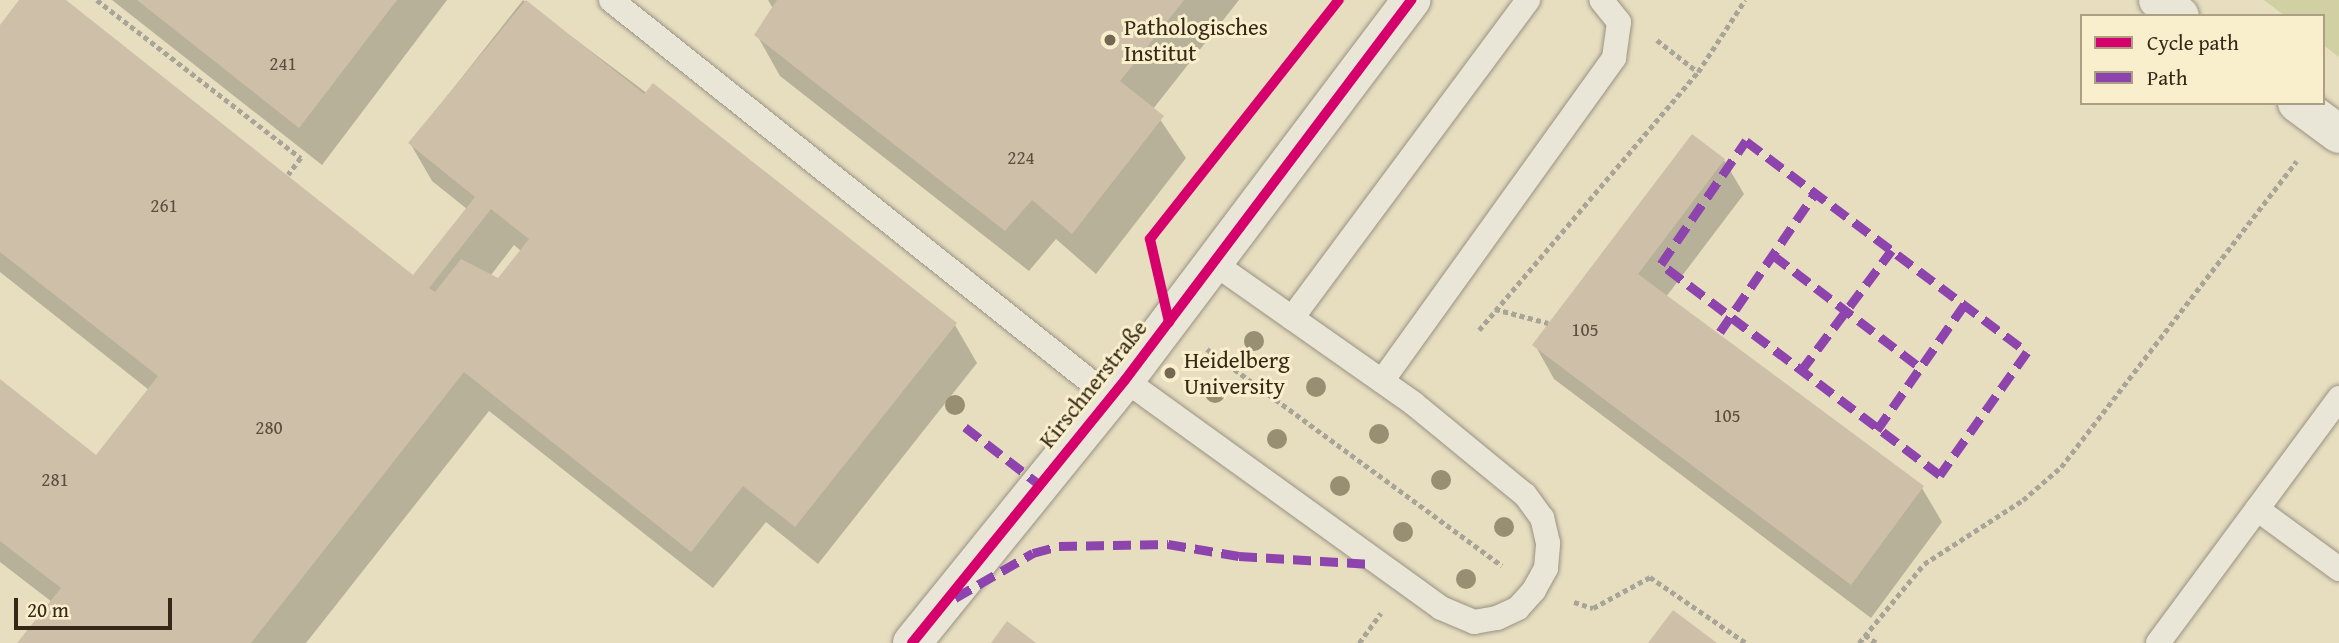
<!DOCTYPE html>
<meta charset="utf-8">
<style>
body{margin:0}
#map{position:relative;width:2339px;height:643px;overflow:hidden;background:#e7dec0;font-family:"Gentium Book Plus",serif}
div>[style]{position:absolute}
.green>*{inset:0;background:#d0d0a2}
.shadow>*{inset:0;background:#0003}
.building>*{inset:0;background:#cebfa8}
.path>*{height:4.5px;margin-top:-2.25px;transform-origin:0;background:repeating-linear-gradient(90deg,#a9a498 0 5px,transparent 0 8.5px)}
.roads{filter:drop-shadow(0 0 2px #999280) drop-shadow(0 0 2px #999280)}
.service>*{height:24px;margin:-12px;padding:0 12px;transform-origin:12px;border-radius:12px;background:#eae6d7}
.minor>*{height:38px;margin:-19px;padding:0 19px;transform-origin:19px;border-radius:19px;background:#eae6d7}
.quiet>*{height:9px;margin-top:-4.5px;transform-origin:0;background:repeating-linear-gradient(90deg,#8e44ad 0 18px,transparent 0 27px)}
.cycleway>*{height:10px;margin:-5px;padding:0 5px;transform-origin:5px;border-radius:5px;background:#d6006c}
.trees>*{width:20px;height:20px;margin:-10px;border-radius:50%;background:#988f73}
.dots>*{width:19px;height:19px;translate:-50% -50%;box-sizing:border-box;border:4px solid #f9efcc;border-radius:50%}
span{translate:-50% -50%;white-space:nowrap;text-align:center;line-height:1.15;-webkit-text-stroke:6px #f9efcc;paint-order:stroke}
.number-label{font-size:19px;color:#5c4e3c}
.number-label span{-webkit-text-stroke-width:0}
.poi-label{font-size:23px;color:#362818}
.left{translate:0 -50%;text-align:left}
.street-label{font-size:23px;color:#362818}
.legend{position:absolute;left:2080px;top:14px;width:245px;height:91px;box-sizing:border-box;background:#f9efcc;border:2px solid #ab9f84;margin:0;padding:9px 12px;list-style:none;font-size:21px;color:#362818}
.legend li{display:flex;align-items:center;gap:14px;height:35px}
.legend b{width:35px;border:2px solid #ab9f84}
.scale{position:absolute;left:14px;top:598px;width:158px;height:32px;box-sizing:border-box;border:4px solid #362818;border-top:0;padding-left:9px;font-size:21px;line-height:24px;white-space:nowrap;color:#362818;-webkit-text-stroke:5px #f9efcc;paint-order:stroke}
</style>
<div id="map">
<div class="green">
<div style="clip-path:polygon(2264px 0,2339px 0,2339px 57px,2323px 45px,2323px 16px,2285px 16px)"></div>
</div>
<div class="shadow">
<div style="clip-path:polygon(evenodd,22px 0,63px 0,419px 282px,467px 209px,432px 181px,410px 143px,523px 0,955px 325px,977px 363px,818px 564px,766px 522px,713px 588px,489px 411px,306px 643px,20px 643px,52px 602px,0 562px,0 381px,97px 457px,149px 390px,0 272px,0 28px,22px 0,514px 245px,521px 251px,498px 281px,491px 275px,514px 245px)"></div>
<div style="clip-path:polygon(112px 0,447px 0,322px 165px)"></div>
<div style="clip-path:polygon(768px 0,1239px 0,1153px 109px,1186px 158px,1096px 274px,1056px 239px,1029px 271px,780px 76px,757px 35px,775px 12px)"></div>
<div style="clip-path:polygon(1724px 160px,1744px 194px,1666px 297px,1922px 488px,1942px 522px,1871px 618px,1554px 379px,1535px 345px)"></div>
</div>
<div class="building">
<div style="clip-path:polygon(evenodd,19px 0,66px 0,413px 275px,475px 197px,408px 143px,526px 0,644px 94px,653px 83px,957px 323px,795px 527px,743px 486px,691px 552px,464px 372px,251px 643px,17px 643px,61px 588px,0 541px,0 379px,96px 455px,158px 376px,0 252px,0 25px,19px 0,491px 209px,529px 239px,498px 278px,461px 259px,435px 292px,429px 288px,491px 209px)"></div>
<div style="clip-path:polygon(137px 0,397px 0,299px 128px)"></div>
<div style="clip-path:polygon(777px 0,1184px 0,1120px 81px,1164px 116px,1072px 234px,1032px 200px,1005px 231px,754px 35px)"></div>
<div style="clip-path:polygon(1692px 134px,1725px 159px,1638px 274px,1924px 486px,1851px 585px,1532px 345px)"></div>
<div style="clip-path:polygon(1673px 610px,1717px 643px,1648px 643px)"></div>
<div style="clip-path:polygon(1007px 621px,1036px 643px,991px 643px)"></div>
</div>
<div class="path">
<div style="left:97px;top:0;width:258px;rotate:37.8deg"></div>
<div style="left:301px;top:158px;width:21px;rotate:127deg"></div>
<div style="left:1657px;top:40px;width:52px;rotate:38deg"></div>
<div style="left:1495px;top:309px;width:55px;rotate:14.8deg"></div>
<div style="left:1479px;top:330px;width:338px;rotate:-49.7deg"></div>
<div style="left:1698px;top:72px;width:86px;rotate:-56.9deg"></div>
<div style="left:1207px;top:349px;width:366px;rotate:36.3deg"></div>
<div style="left:1574px;top:602px;width:20px;rotate:18deg"></div>
<div style="left:1593px;top:608px;width:65px;rotate:-28.5deg"></div>
<div style="left:1650px;top:577px;width:116px;rotate:34.5deg"></div>
<div style="left:1865px;top:635px;width:14px;rotate:34deg"></div>
<div style="left:1359px;top:643px;width:37px;rotate:-54deg"></div>
<div style="left:1859px;top:643px;width:102px;rotate:-50.6deg"></div>
<div style="left:1924px;top:564px;width:118px;rotate:-32.9deg"></div>
<div style="left:2023px;top:500px;width:50px;rotate:-41deg"></div>
<div style="left:2061px;top:467px;width:386px;rotate:-52.4deg"></div>
</div>
<div class="roads">
<div class="service">
<div style="left:611px;top:0;width:639px;rotate:38.52deg"></div>
<div style="left:1292px;top:318px;width:396px;rotate:-53.4deg"></div>
<div style="left:1125px;top:380px;width:390px;rotate:35.8deg"></div>
<div style="left:1441px;top:608px;width:36px;rotate:23deg"></div>
<div style="left:1474px;top:622px;width:23px;rotate:-10deg"></div>
<div style="left:1497px;top:618px;width:23px;rotate:-25deg"></div>
<div style="left:1518px;top:608px;width:24px;rotate:-48deg"></div>
<div style="left:1534px;top:590px;width:25px;rotate:-61deg"></div>
<div style="left:1546px;top:568px;width:25px;rotate:-85deg"></div>
<div style="left:1548px;top:543px;width:26px;rotate:-103deg"></div>
<div style="left:1542px;top:518px;width:29px;rotate:-126deg"></div>
<div style="left:1525px;top:495px;width:145px;rotate:-140.6deg"></div>
<div style="left:1413px;top:403px;width:242px;rotate:-144.9deg"></div>
<div style="left:1382px;top:381px;width:398px;rotate:-54.3deg"></div>
<div style="left:1614px;top:58px;width:36px;rotate:-82deg"></div>
<div style="left:1619px;top:22px;width:28px;rotate:-129deg"></div>
<div style="left:2257px;top:509px;width:102px;rotate:36.2deg"></div>
<div style="left:2158px;top:643px;width:305px;rotate:-53.5deg"></div>
</div>
<div class="minor">
<div style="left:2158px;top:0;width:27px;rotate:36deg"></div>
<div style="left:2297px;top:103px;width:52px;rotate:36.4deg"></div>
<div style="left:912px;top:643px;width:338px;rotate:-51deg"></div>
<div style="left:1125px;top:380px;width:476px;rotate:-53deg"></div>
</div>
</div>
<div class="quiet">
<div style="left:1746px;top:141px;width:351px;rotate:36.9deg"></div>
<div style="left:2027px;top:352px;width:151px;rotate:125.3deg"></div>
<div style="left:1940px;top:475px;width:350px;rotate:-142.9deg"></div>
<div style="left:1661px;top:264px;width:150px;rotate:-55.4deg"></div>
<div style="left:1773px;top:255px;width:186px;rotate:37.4deg"></div>
<div style="left:1720px;top:332px;width:170px;rotate:-55.6deg"></div>
<div style="left:1801px;top:371px;width:151px;rotate:-53.1deg"></div>
<div style="left:965px;top:427px;width:95px;rotate:37.7deg"></div>
<div style="left:1877px;top:430px;width:154px;rotate:-55.1deg"></div>
<div style="left:955px;top:598px;width:90px;rotate:-30deg"></div>
<div style="left:1033px;top:553px;width:27px;rotate:-15deg"></div>
<div style="left:1059px;top:546px;width:109px;rotate:-1.1deg"></div>
<div style="left:1168px;top:544px;width:72px;rotate:9.6deg"></div>
<div style="left:1239px;top:556px;width:133px;rotate:3.4deg"></div>
</div>
<div class="cycleway">
<div style="left:1169px;top:322px;width:85px;rotate:-102.9deg"></div>
<div style="left:1150px;top:239px;width:305px;rotate:-51.7deg"></div>
<div style="left:912px;top:643px;width:338px;rotate:-51deg"></div>
<div style="left:1125px;top:380px;width:476px;rotate:-53deg"></div>
</div>
<div class="trees">
<div style="left:1254px;top:341px"></div>
<div style="left:1316px;top:387px"></div>
<div style="left:1215px;top:393px"></div>
<div style="left:955px;top:405px"></div>
<div style="left:1379px;top:434px"></div>
<div style="left:1277px;top:439px"></div>
<div style="left:1441px;top:480px"></div>
<div style="left:1340px;top:486px"></div>
<div style="left:1504px;top:527px"></div>
<div style="left:1403px;top:532px"></div>
<div style="left:1466px;top:579px"></div>
</div>
<div class="dots">
<div style="left:1110px;top:40px;background:#746853"></div>
<div style="left:1170px;top:373px;background:#746853"></div>
</div>
<div class="number-label">
<span style="left:283px;top:64px">241</span>
<span style="left:1021px;top:158px">224</span>
<span style="left:164px;top:206px">261</span>
<span style="left:1585px;top:330px">105</span>
<span style="left:1727px;top:416px">105</span>
<span style="left:269px;top:428px">280</span>
<span style="left:55px;top:480px">281</span>
</div>
<div class="poi-label">
<span class="left" style="left:1124px;top:40px">Pathologisches<br>Institut</span>
<span class="left" style="left:1184px;top:373px">Heidelberg<br>University</span>
</div>
<div class="street-label">
<span style="left:1093px;top:384px;rotate:-51deg">Kirschnerstraße</span>
</div>
<ul class="legend">
<li><b style="height:9px;background:#d6006c"></b>Cycle path</li>
<li><b style="height:9px;background:#8e44ad"></b>Path</li>
</ul>
<div class="scale">20 m</div>
</div>
